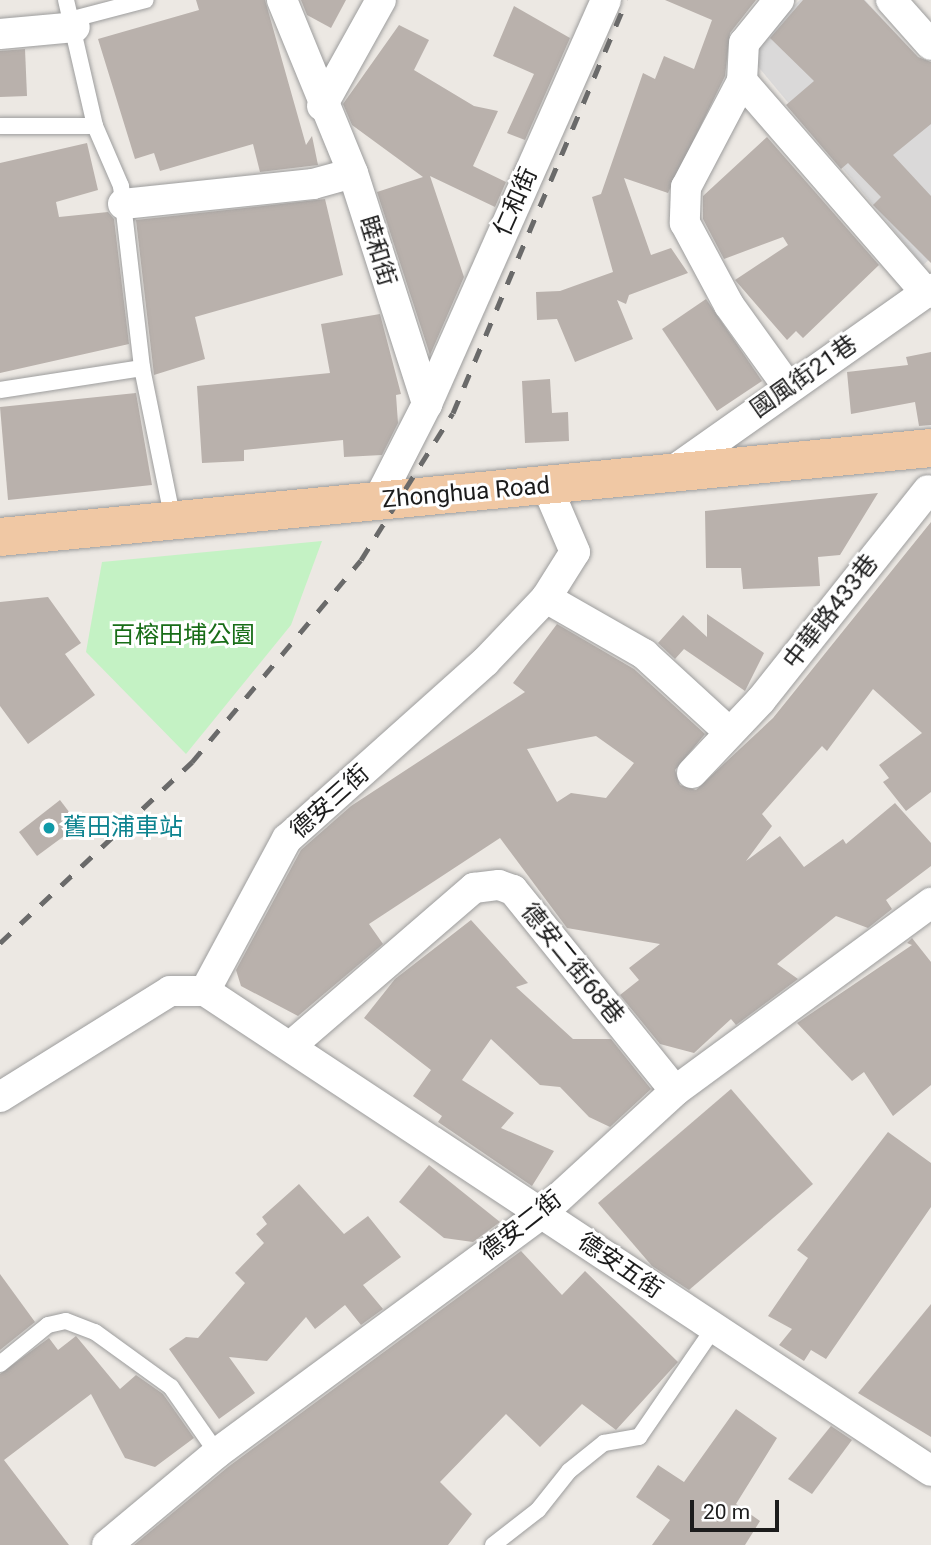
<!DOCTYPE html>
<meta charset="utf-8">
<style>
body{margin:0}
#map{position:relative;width:931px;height:1545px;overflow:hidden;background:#ece8e3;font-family:Roboto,"Noto Sans TC",sans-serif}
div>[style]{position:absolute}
.residential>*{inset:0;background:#dad9d9}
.park>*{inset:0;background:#c4f2c4}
.building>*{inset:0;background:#b9b1ac}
.roads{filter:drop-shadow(0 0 2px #9d9d9d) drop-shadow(0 0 2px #9d9d9d)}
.service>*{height:16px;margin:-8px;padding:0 8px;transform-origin:8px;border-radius:8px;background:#fff}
.minor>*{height:30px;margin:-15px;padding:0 15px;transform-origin:15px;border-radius:15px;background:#fff}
.primary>*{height:38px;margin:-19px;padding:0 19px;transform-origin:19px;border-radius:19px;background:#f0c8a4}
.rail>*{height:5px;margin-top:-2.5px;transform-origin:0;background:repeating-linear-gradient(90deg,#6a6a6a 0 14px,transparent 0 28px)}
.dots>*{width:19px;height:19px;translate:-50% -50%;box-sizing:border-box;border:4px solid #fff;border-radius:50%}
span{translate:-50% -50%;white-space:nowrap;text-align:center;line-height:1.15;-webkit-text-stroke:6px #fff;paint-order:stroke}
.street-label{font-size:24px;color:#1c1c1c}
.park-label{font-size:24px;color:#186d17}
.culture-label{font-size:24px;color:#0d838f}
.left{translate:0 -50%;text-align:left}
.scale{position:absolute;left:690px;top:1500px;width:89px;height:32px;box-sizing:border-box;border:4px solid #1c1c1c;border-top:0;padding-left:9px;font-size:21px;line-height:24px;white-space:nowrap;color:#1c1c1c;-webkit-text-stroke:5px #fff;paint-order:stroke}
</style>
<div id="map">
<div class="residential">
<div style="clip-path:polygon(800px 0,865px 0,931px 71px,931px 258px,923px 265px,756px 64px,758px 40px)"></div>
</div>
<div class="park">
<div style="clip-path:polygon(322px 541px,291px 625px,186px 754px,86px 652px,102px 562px)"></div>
</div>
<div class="building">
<div style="clip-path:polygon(196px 0,265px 0,306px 145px,312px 136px,318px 165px,260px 172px,253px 144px,160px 171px,154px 153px,135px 159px,98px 39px,199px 10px)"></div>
<div style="clip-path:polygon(301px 0,346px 0,331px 28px,307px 15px)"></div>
<div style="clip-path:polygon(665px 0,756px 0,730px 33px,725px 76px,668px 193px,624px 178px,651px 255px,671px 248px,688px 273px,629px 295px,626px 304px,617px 300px,633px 339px,575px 362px,557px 319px,537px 320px,536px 292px,560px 291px,613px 272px,592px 197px,601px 194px,643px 73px,655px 79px,664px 56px,694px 69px,712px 20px)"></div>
<div style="clip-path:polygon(803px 0,864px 0,918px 57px,931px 62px,931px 124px,893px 155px,931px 196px,931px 263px,873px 205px,881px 197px,848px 163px,841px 169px,786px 105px,814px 81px,770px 38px)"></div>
<div style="clip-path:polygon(514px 6px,570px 38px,525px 140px,507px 133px,534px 74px,493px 56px)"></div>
<div style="clip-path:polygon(399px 25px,429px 40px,414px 70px,474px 106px,498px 111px,473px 166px,506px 182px,495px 207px,430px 176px,464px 277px,430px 355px,377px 192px,423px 177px,352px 125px,343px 104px)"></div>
<div style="clip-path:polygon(25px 49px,27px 96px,0 97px,0 51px)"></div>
<div style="clip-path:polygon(767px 137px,879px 265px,803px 338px,796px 331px,787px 340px,735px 280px,788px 245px,783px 237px,724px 259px,703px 219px,703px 196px)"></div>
<div style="clip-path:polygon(87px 143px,98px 190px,56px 202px,59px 217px,108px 212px,114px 219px,129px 344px,0 373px,0 163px)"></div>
<div style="clip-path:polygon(325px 199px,343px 275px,195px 317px,205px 359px,154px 375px,136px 220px)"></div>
<div style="clip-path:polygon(706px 299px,762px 381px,717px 411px,662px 329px)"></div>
<div style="clip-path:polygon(380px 314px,401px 394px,396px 395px,398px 423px,382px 455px,344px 457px,343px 440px,244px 450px,244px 461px,202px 463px,197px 386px,330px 373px,321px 324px)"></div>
<div style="clip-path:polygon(931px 352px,931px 425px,919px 426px,915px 402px,851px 414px,847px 372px,908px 365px,906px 357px)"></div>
<div style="clip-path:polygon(550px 379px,552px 413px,568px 412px,569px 441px,525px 443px,522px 381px)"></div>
<div style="clip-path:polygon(136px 393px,152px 485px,8px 500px,0 407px)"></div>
<div style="clip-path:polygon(878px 493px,840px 555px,818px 557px,820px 586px,743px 589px,741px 568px,706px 568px,705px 511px)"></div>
<div style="clip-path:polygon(evenodd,931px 522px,931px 792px,906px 811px,883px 782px,889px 778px,879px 765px,922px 733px,873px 689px,827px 751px,822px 746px,762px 814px,772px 826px,746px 861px,780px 836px,804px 867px,843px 839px,846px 844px,895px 803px,931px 843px,931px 866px,886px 900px,892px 909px,868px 928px,836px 916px,777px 964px,798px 979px,736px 1025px,731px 1019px,694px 1053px,660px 1044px,620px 995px,639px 980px,629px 968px,660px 944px,567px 928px,500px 838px,369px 924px,383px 944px,298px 1016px,241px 986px,236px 970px,301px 850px,351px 806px,525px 692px,513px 683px,557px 624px,634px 669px,705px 734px,675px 770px,680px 785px,696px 790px,773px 718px,931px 522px,596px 736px,634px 763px,606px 798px,571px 793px,557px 802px,527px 749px,596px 736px)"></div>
<div style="clip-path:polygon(48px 597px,81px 643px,65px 654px,95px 695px,28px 744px,0 706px,0 602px)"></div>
<div style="clip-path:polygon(707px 614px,764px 653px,745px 691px,684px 649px,675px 659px,658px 643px,683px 615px,707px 637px)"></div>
<div style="clip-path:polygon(60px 800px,79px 825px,37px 856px,19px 832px)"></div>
<div style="clip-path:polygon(471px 920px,528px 983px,516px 987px,573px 1039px,611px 1039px,651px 1089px,610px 1127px,589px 1117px,560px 1087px,540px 1085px,491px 1039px,462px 1080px,514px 1113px,501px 1128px,554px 1151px,532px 1186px,438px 1122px,442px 1116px,413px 1096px,431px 1070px,364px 1018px,395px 979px)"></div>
<div style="clip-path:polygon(912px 938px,931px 962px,931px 1085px,893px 1116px,864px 1072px,852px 1081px,797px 1023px,912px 945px,907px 943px)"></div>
<div style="clip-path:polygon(731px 1089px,813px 1184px,689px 1290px,652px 1266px,598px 1203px)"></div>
<div style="clip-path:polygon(888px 1132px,931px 1163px,931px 1207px,826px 1359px,811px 1350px,804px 1361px,779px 1345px,792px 1329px,768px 1316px,808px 1258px,797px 1250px)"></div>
<div style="clip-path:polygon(429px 1165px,500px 1222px,473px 1242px,444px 1238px,399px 1202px)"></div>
<div style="clip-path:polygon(299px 1184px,344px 1234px,368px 1216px,401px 1257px,363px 1285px,383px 1309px,361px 1325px,345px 1305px,315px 1329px,306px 1317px,267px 1361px,229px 1357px,255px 1393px,219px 1419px,169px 1349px,186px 1337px,198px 1338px,245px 1283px,235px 1273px,264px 1243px,256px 1234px,267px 1224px,262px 1217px)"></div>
<div style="clip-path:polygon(521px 1251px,562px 1295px,585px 1271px,678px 1362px,616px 1430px,582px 1404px,540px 1447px,506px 1414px,440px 1482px,472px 1514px,448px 1545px,134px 1545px,228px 1467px)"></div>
<div style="clip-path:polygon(0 1274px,35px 1322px,0 1350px)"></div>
<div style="clip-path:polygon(931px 1304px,931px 1437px,858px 1393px)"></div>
<div style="clip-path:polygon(76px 1336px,120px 1389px,136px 1375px,163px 1394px,194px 1438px,155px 1467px,125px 1458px,91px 1394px,4px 1460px,69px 1545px,0 1545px,0 1374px,49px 1338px,58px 1350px)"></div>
<div style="clip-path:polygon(736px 1409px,777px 1438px,736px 1504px,760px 1521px,745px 1545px,652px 1545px,670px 1520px,636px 1497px,658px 1465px,684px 1482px)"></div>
<div style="clip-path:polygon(831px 1426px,852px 1440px,812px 1494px,788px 1479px)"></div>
</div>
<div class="roads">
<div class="service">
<div style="left:66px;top:0;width:129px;rotate:77deg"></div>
<div style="left:95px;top:126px;width:65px;rotate:66.6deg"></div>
<div style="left:121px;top:186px;width:183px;rotate:83.4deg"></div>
<div style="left:142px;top:368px;width:155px;rotate:78.5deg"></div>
<div style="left:73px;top:19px;width:75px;rotate:-14.6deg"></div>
<div style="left:0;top:126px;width:95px"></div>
<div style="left:0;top:390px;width:144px;rotate:-8.8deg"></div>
<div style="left:0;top:1364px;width:62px;rotate:-39.1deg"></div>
<div style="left:48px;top:1325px;width:18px;rotate:-13deg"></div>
<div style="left:66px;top:1321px;width:31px;rotate:21deg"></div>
<div style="left:95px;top:1332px;width:94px;rotate:35.9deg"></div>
<div style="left:171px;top:1387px;width:80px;rotate:55.1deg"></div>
<div style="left:493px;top:1545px;width:57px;rotate:-37.9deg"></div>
<div style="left:538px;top:1510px;width:50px;rotate:-51.5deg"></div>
<div style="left:569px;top:1471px;width:45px;rotate:-38.7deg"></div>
<div style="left:604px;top:1443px;width:36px;rotate:-10deg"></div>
<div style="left:639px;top:1437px;width:132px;rotate:-55.5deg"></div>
</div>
<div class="minor">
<div style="left:282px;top:0;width:187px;rotate:67.7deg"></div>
<div style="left:353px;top:173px;width:243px;rotate:72.2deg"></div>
<div style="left:427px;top:404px;width:108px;rotate:117deg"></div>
<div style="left:779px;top:0;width:55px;rotate:129.1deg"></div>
<div style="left:744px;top:43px;width:38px;rotate:93deg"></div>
<div style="left:742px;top:81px;width:120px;rotate:117.8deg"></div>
<div style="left:686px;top:187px;width:36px;rotate:92deg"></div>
<div style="left:685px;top:223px;width:93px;rotate:61.8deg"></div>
<div style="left:729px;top:305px;width:101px;rotate:54.3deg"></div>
<div style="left:891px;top:0;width:60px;rotate:48.4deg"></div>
<div style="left:0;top:34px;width:75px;rotate:-5.3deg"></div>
<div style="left:742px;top:81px;width:281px;rotate:49deg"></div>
<div style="left:322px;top:106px;width:121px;rotate:-60.9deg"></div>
<div style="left:123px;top:204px;width:191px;rotate:-6deg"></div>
<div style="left:313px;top:184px;width:41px;rotate:-15.4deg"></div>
<div style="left:427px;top:404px;width:442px;rotate:-66.1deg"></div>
<div style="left:677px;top:468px;width:311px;rotate:-35.2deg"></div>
<div style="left:546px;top:598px;width:113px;rotate:29.7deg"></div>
<div style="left:644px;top:654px;width:115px;rotate:42.5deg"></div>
<div style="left:692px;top:773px;width:100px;rotate:-46.6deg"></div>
<div style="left:761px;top:700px;width:268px;rotate:-51.5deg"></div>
<div style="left:205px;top:991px;width:870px;rotate:33.47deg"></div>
<div style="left:293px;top:1044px;width:239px;rotate:-40.8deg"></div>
<div style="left:474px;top:888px;width:25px;rotate:-7deg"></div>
<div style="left:499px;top:885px;width:15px;rotate:20deg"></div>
<div style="left:513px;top:890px;width:258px;rotate:51.1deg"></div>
<div style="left:0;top:1097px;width:200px;rotate:-31.9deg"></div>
<div style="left:170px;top:991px;width:35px"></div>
<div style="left:205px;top:991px;width:173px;rotate:-61.7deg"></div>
<div style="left:287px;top:839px;width:266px;rotate:-41.8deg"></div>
<div style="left:485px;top:662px;width:88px;rotate:-46.4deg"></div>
<div style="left:546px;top:598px;width:54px;rotate:-57.8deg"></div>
<div style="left:575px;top:552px;width:71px;rotate:-113.3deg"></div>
<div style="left:107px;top:1545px;width:143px;rotate:-39.9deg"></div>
<div style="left:217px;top:1453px;width:403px;rotate:-36.4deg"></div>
<div style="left:541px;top:1214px;width:182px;rotate:-42.5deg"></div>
<div style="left:675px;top:1091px;width:318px;rotate:-36.3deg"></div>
</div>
<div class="primary">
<div style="left:0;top:537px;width:935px;rotate:-5.46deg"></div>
</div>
</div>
<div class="rail">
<div style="left:0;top:943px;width:264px;rotate:-43.3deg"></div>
<div style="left:192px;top:762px;width:263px;rotate:-50.1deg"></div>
<div style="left:361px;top:560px;width:173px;rotate:-58deg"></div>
<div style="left:453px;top:413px;width:448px;rotate:-67.2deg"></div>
</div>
<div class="dots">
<div style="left:49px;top:828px;background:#0f9aa8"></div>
</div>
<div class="street-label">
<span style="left:516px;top:202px;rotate:-66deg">仁和街</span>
<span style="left:377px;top:251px;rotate:73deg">睦和街</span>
<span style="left:804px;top:377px;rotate:-35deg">國風街21巷</span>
<span style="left:466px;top:493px;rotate:-5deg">Zhonghua Road</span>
<span style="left:831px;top:612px;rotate:-52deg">中華路433巷</span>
<span style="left:330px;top:802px;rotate:-42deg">德安三街</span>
<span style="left:572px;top:964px;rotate:51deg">德安二街68巷</span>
<span style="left:521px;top:1226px;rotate:-38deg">德安二街</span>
<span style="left:620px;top:1266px;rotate:34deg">德安五街</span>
</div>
<div class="park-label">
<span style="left:183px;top:636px">百榕田埔公園</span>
</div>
<div class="culture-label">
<span class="left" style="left:63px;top:828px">舊田浦車站</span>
</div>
<div class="scale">20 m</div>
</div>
